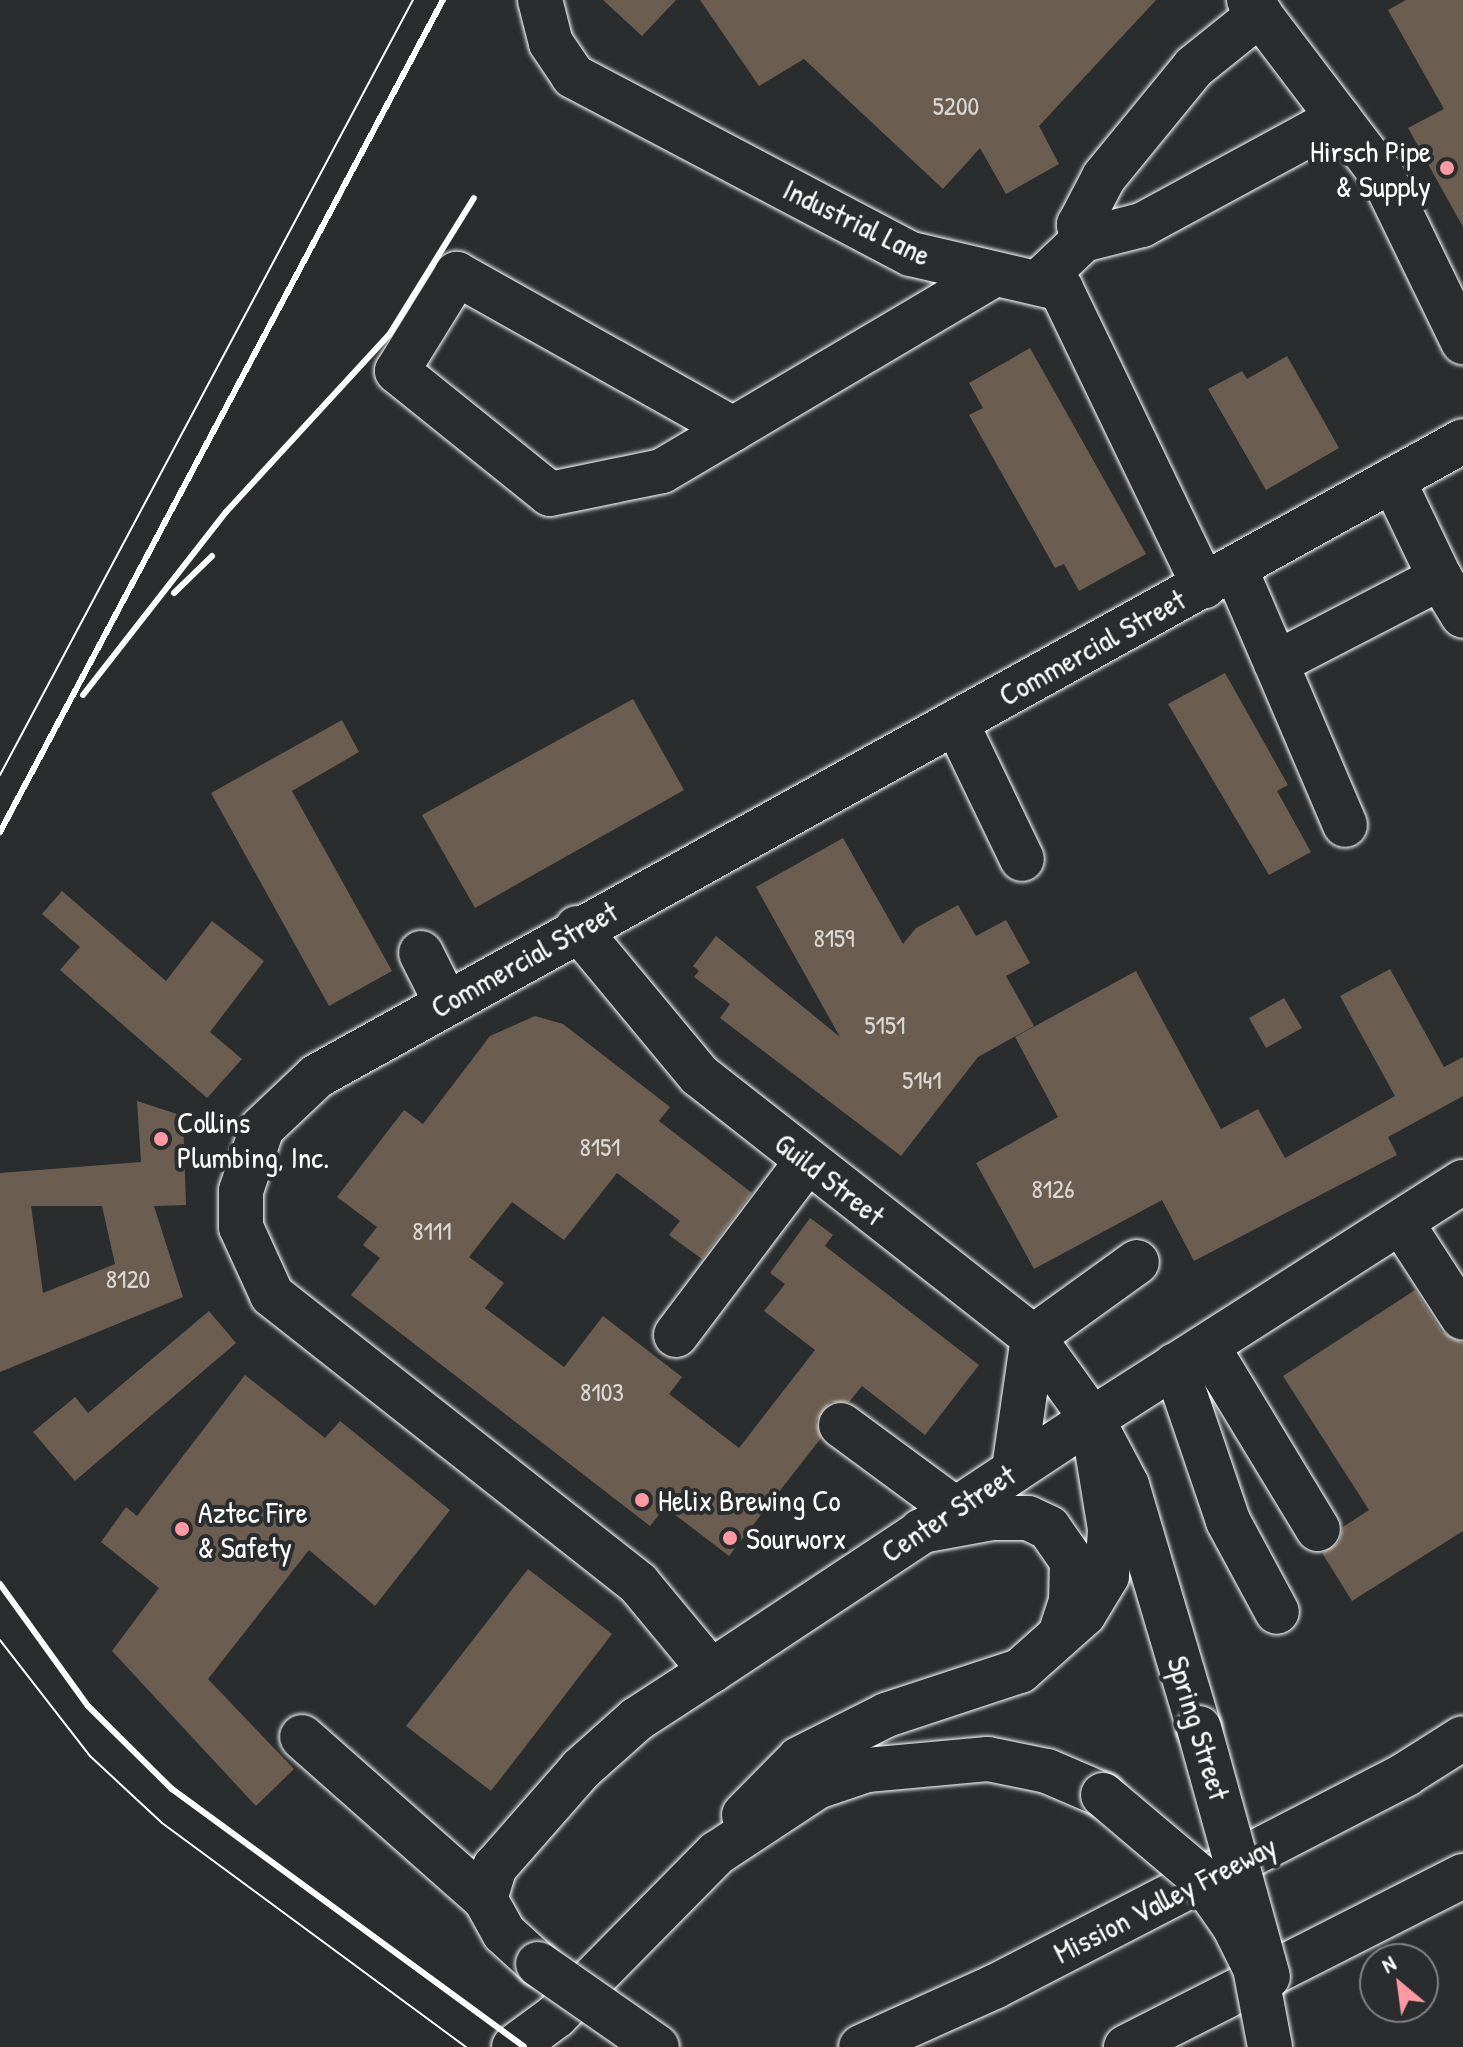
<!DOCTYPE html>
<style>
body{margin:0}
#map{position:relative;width:1463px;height:2047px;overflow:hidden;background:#2a2d2e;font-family:"Patrick Hand",sans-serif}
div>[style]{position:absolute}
.building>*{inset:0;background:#6b5e51}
.roads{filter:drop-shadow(0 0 2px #fff) drop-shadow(0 0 2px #fff)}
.minor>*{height:44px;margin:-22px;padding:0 22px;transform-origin:22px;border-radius:22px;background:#2a2d2e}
.major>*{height:44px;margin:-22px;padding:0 22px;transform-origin:22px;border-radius:22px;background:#2a2d2e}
.highway>*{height:44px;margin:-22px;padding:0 22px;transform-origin:22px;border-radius:22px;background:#2a2d2e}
.tram>*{height:2px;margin:-1px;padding:0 1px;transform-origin:1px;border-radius:1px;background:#fff}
.rail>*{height:6px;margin:-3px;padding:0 3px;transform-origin:3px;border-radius:3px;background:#fff}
.bridges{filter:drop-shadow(0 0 2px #fff) drop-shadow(0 0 2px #fff)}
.major-bridge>*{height:44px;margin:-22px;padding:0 22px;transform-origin:22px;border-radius:22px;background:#2a2d2e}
.highway-bridge>*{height:44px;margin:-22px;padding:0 22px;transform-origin:22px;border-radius:22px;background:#2a2d2e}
.dots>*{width:22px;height:22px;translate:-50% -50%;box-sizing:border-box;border:4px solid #2a2d2e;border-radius:50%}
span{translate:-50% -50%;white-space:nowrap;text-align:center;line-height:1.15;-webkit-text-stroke:8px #2a2d2e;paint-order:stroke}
.number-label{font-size:26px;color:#dad7d4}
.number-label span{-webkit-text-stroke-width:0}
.poi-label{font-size:30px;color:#fff}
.right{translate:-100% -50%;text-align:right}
.left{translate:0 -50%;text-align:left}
.street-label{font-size:30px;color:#fff}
.north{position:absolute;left:1359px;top:1943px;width:80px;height:80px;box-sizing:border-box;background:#2a2d2e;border:2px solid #7f8182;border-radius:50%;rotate:331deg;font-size:22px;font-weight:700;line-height:32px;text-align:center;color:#fff}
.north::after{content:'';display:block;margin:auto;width:28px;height:36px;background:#ff9aa2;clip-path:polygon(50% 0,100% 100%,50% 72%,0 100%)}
</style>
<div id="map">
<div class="building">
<div style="clip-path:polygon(603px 0,676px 0,642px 36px)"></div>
<div style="clip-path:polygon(700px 0,1156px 0,1039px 126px,1059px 164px,1006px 194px,980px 148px,943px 189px,804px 59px,759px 86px)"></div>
<div style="clip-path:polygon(1406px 0,1463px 0,1463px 227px,1408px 128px,1444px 109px,1388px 10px)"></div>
<div style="clip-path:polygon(1030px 348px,1146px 554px,1079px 591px,1064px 564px,1055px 568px,969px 415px,983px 408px,969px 383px)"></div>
<div style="clip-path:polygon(1287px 356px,1339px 448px,1266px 490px,1208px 389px,1242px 371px,1247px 379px)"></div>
<div style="clip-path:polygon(1225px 673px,1288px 785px,1277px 791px,1311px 852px,1269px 875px,1168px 704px)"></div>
<div style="clip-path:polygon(633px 699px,684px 790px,475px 908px,422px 815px)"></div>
<div style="clip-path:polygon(342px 720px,359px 752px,292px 791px,392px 971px,329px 1006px,211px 793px)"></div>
<div style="clip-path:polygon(843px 838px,903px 944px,916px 928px,958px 905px,976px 936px,1006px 920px,1030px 963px,1006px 976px,1034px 1026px,978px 1057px,901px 1156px,720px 1018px,730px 1004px,694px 977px,699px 971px,693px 966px,716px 936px,840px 1037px,756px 887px)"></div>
<div style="clip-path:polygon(62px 891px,166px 981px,212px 921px,264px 961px,210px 1032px,242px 1059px,207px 1098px,60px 970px,80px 947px,42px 914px)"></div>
<div style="clip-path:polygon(1390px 969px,1444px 1067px,1463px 1057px,1463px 1096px,1388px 1137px,1397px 1155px,1194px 1261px,1162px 1200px,1034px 1269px,976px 1163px,1058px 1117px,1015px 1037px,1136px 971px,1221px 1129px,1258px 1109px,1285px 1158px,1395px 1096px,1340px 996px)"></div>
<div style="clip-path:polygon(1284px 998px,1302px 1028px,1266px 1048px,1249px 1018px)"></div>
<div style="clip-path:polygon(535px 1016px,563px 1024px,670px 1107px,659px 1121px,752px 1193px,702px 1259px,669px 1235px,680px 1221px,617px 1173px,564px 1240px,512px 1202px,469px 1257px,504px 1283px,485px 1308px,564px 1367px,603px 1316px,682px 1377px,669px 1394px,739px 1448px,815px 1350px,764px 1311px,785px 1284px,770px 1273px,810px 1218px,833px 1235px,825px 1246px,979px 1365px,925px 1435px,862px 1386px,849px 1402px,830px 1402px,816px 1421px,821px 1438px,729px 1556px,665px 1507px,650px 1526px,351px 1295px,380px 1258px,363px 1245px,377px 1227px,337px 1197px,404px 1110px,423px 1124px,490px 1036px)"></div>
<div style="clip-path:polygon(evenodd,137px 1101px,183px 1116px,186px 1205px,154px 1206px,183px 1297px,0 1372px,0 1173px,141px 1162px,137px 1101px,31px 1206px,102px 1206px,115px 1264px,43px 1293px,31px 1206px)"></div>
<div style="clip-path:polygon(1415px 1290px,1442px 1332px,1463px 1343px,1463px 1531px,1352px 1601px,1322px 1553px,1339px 1542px,1343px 1527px,1369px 1510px,1283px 1376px)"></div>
<div style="clip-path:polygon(209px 1311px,236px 1343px,75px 1481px,33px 1432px,75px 1397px,88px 1413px)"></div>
<div style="clip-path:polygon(245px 1375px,325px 1438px,340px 1421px,450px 1510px,375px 1606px,309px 1550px,208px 1679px,294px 1769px,256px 1806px,112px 1651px,159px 1588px,101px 1542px,126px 1507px,137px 1516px)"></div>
<div style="clip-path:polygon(528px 1569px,612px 1634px,491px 1791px,406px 1726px)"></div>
</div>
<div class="roads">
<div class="minor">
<div style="left:540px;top:0;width:44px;rotate:75.7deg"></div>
<div style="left:551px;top:43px;width:40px;rotate:56deg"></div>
<div style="left:573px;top:76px;width:382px;rotate:27.8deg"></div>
<div style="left:911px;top:254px;width:154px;rotate:13.1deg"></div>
<div style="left:1061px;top:289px;width:330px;rotate:64.3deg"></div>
<div style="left:1249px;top:0;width:220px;rotate:52.8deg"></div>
<div style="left:1382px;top:175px;width:186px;rotate:64.1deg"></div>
<div style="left:1083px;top:240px;width:16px;rotate:-105deg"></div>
<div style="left:1079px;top:225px;width:54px;rotate:-62.5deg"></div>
<div style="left:1104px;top:177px;width:142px;rotate:-50.7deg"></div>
<div style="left:1194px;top:67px;width:85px;rotate:-38.8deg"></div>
<div style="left:1040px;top:281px;width:59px;rotate:-43.6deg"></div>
<div style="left:1083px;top:240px;width:61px;rotate:-14.3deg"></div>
<div style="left:1142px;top:225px;width:224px;rotate:-28.5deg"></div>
<div style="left:733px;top:429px;width:317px;rotate:-150.7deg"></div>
<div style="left:457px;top:274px;width:114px;rotate:121.7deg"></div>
<div style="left:397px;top:371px;width:196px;rotate:38.8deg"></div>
<div style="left:550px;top:494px;width:114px;rotate:-11.6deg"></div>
<div style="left:662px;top:471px;width:82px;rotate:-30.6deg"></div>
<div style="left:733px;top:429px;width:301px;rotate:-30.6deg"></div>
<div style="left:1235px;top:568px;width:103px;rotate:66.7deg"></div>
<div style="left:1276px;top:663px;width:185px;rotate:-27.4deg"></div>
<div style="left:1440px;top:578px;width:109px;rotate:-115.6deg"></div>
<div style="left:1440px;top:578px;width:44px;rotate:58.8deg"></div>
<div style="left:1276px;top:663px;width:176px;rotate:66.9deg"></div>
<div style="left:956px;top:722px;width:152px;rotate:64.3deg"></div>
<div style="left:577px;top:928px;width:191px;rotate:50.3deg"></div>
<div style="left:699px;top:1075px;width:424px;rotate:38.1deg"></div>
<div style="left:1033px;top:1337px;width:101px;rotate:54.3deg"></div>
<div style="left:1092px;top:1419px;width:457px;rotate:146.5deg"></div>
<div style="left:421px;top:953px;width:56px;rotate:63.4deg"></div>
<div style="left:1401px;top:1222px;width:114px;rotate:57.1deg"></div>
<div style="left:676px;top:1335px;width:218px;rotate:-53deg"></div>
<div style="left:1207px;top:1346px;width:214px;rotate:58.8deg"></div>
<div style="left:1175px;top:1365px;width:165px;rotate:71.2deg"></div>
<div style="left:1228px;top:1521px;width:103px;rotate:61.7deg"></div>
<div style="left:841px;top:1425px;width:142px;rotate:36.4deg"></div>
<div style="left:1014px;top:1469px;width:133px;rotate:-81.8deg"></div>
<div style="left:1033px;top:1337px;width:128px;rotate:-35.8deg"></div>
<div style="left:302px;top:1737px;width:244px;rotate:41.5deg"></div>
</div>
<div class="major">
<div style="left:1199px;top:1728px;width:253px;rotate:-106.5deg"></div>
<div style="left:1127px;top:1485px;width:75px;rotate:-117.9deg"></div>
<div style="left:1092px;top:1419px;width:440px;rotate:-32.6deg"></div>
<div style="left:538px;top:1964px;width:46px;rotate:-137.6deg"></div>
<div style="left:504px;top:1933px;width:39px;rotate:-119deg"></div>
<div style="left:485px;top:1899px;width:34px;rotate:-73deg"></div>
<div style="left:495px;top:1867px;width:130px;rotate:-48.7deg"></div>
<div style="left:581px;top:1769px;width:75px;rotate:-41.8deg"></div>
<div style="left:637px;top:1719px;width:88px;rotate:-33deg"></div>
<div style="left:711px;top:1671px;width:114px;rotate:-129.7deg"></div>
<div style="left:638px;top:1583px;width:466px;rotate:-141.8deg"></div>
<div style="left:272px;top:1295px;width:75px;rotate:-114.5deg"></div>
<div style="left:241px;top:1227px;width:36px;rotate:-90deg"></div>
<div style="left:241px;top:1191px;width:66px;rotate:-71.6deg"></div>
<div style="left:262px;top:1128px;width:76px;rotate:-43.4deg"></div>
<div style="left:317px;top:1076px;width:1310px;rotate:-28.99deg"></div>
</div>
<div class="highway">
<div style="left:921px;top:1531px;width:72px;rotate:-10.4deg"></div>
<div style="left:992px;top:1518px;width:36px"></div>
<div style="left:1028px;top:1518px;width:23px;rotate:25deg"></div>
<div style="left:1049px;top:1528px;width:40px;rotate:55.1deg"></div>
<div style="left:1072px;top:1561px;width:40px;rotate:91.4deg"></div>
<div style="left:1071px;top:1601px;width:33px;rotate:108deg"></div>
<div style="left:744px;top:1815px;width:78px;rotate:-45.5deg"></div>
<div style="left:799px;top:1759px;width:97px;rotate:-26.8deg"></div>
<div style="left:886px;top:1715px;width:141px;rotate:-18.2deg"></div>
<div style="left:1020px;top:1671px;width:86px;rotate:-41.7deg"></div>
<div style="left:1084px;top:1614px;width:44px;rotate:-58.8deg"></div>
<div style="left:1107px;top:1576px;width:47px;rotate:-86.3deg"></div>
<div style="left:1110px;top:1529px;width:111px;rotate:-99.3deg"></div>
<div style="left:514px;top:2047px;width:52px;rotate:-36.4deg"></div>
<div style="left:556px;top:2016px;width:229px;rotate:-45.4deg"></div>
<div style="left:717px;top:1853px;width:120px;rotate:-33.4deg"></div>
<div style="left:817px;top:1787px;width:53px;rotate:-18.8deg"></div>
<div style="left:867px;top:1770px;width:121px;rotate:-5.2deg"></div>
<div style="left:988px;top:1759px;width:60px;rotate:11.5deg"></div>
<div style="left:1047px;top:1771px;width:61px;rotate:23.2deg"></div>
<div style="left:861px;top:2047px;width:146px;rotate:-24.3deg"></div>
<div style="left:994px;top:1987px;width:464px;rotate:-27.3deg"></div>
<div style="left:1406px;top:1774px;width:67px;rotate:-32.3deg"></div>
<div style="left:1126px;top:2047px;width:378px;rotate:-26.9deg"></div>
</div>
</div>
<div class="tram">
<div style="left:0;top:775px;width:878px;rotate:-61.95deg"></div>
<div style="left:0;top:829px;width:38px;rotate:-62deg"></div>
<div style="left:0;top:1640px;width:147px;rotate:52.2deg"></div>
<div style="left:90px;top:1756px;width:98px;rotate:42.9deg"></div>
<div style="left:162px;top:1823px;width:378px;rotate:36.4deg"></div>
</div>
<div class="rail">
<div style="left:174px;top:593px;width:53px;rotate:-44.2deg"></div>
<div style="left:83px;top:695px;width:232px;rotate:-52deg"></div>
<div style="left:226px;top:512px;width:241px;rotate:-47.4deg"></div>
<div style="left:389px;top:335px;width:161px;rotate:-58.2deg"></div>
<div style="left:0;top:832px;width:943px;rotate:-61.97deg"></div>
<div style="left:0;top:1584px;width:150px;rotate:54.2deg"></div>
<div style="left:88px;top:1706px;width:118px;rotate:44.7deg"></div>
<div style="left:172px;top:1789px;width:436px;rotate:36.2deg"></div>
</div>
<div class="bridges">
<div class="major-bridge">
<div style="left:1199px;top:1728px;width:258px;rotate:74.5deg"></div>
<div style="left:538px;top:1964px;width:145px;rotate:34.9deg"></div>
</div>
<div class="highway-bridge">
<div style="left:1103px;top:1795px;width:126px;rotate:40.2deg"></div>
<div style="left:1199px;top:1876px;width:61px;rotate:55deg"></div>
<div style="left:1234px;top:1926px;width:47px;rotate:63.4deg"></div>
<div style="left:1255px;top:1968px;width:80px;rotate:79.2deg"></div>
</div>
</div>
<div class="dots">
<div style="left:1447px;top:168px;background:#ff9aa2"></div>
<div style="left:161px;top:1139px;background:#ff9aa2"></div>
<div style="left:642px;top:1500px;background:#ff9aa2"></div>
<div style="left:182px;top:1529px;background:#ff9aa2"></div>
<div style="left:730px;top:1538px;background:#ff9aa2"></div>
</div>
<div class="number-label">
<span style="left:956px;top:106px">5200</span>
<span style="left:834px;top:938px">8159</span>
<span style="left:885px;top:1025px">5151</span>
<span style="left:922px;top:1080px">5141</span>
<span style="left:600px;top:1147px">8151</span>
<span style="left:1053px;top:1189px">8126</span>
<span style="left:432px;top:1231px">8111</span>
<span style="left:128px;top:1279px">8120</span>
<span style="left:602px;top:1392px">8103</span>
</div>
<div class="poi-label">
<span class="right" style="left:1431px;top:168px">Hirsch Pipe<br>&amp; Supply</span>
<span class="left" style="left:177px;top:1139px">Collins<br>Plumbing, Inc.</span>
<span class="left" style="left:658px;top:1500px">Helix Brewing Co</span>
<span class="left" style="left:198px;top:1529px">Aztec Fire<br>&amp; Safety</span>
<span class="left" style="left:746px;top:1538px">Sourworx</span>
</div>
<div class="street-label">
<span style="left:857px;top:222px;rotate:26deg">Industrial Lane</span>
<span style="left:1092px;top:647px;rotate:-29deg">Commercial Street</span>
<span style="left:524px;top:959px;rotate:-29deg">Commercial Street</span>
<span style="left:830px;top:1179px;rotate:38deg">Guild Street</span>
<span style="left:948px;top:1513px;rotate:-33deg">Center Street</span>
<span style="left:1199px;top:1728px;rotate:73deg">Spring Street</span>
<span style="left:1165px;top:1899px;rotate:-27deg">Mission Valley Freeway</span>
</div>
<div class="north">N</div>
</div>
